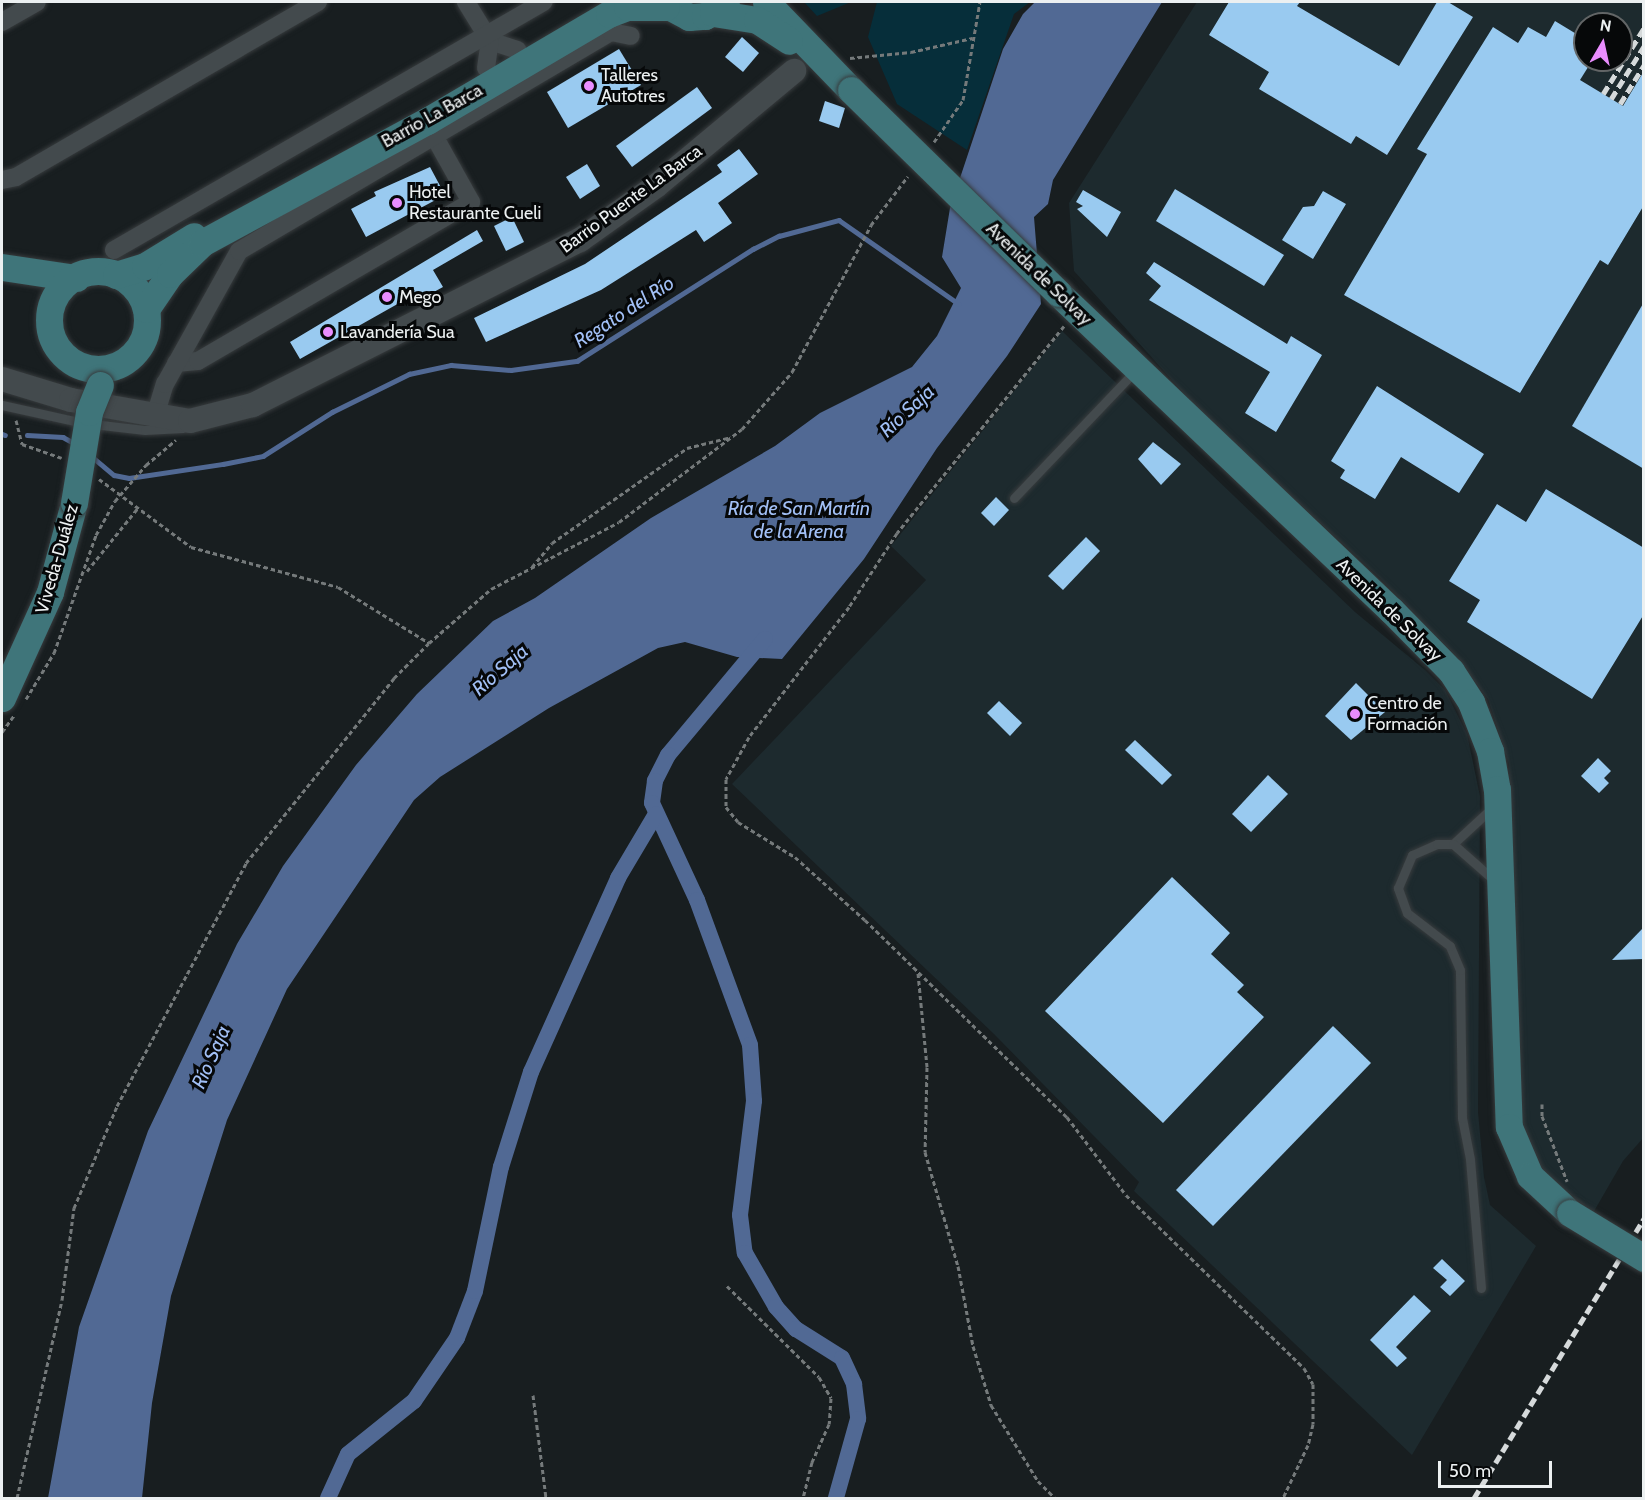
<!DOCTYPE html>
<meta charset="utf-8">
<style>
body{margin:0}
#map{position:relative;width:1645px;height:1500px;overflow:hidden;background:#181e20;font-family:Cabin,sans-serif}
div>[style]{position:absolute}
.built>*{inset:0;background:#1d2a2e}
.green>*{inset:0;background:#062e3a}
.water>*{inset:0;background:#516994}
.stream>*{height:4.5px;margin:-2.25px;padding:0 2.25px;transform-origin:2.25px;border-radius:2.25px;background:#516994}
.canal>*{height:16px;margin:-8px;padding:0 8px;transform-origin:8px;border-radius:8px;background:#516994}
.building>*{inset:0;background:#99caf0}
.path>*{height:3px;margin-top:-1.5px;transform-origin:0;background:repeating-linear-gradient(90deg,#757a7b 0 4.5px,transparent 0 7.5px)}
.roads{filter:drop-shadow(0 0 2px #373b3d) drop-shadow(0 0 2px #373b3d)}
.lane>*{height:9px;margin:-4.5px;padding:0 4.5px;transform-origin:4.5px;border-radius:4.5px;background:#434a4d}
.street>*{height:18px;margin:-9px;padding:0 9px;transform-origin:9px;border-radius:9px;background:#434a4d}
.secondary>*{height:24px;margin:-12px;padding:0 12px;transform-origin:12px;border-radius:12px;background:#434a4d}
.primary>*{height:27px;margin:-13.5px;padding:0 13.5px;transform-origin:13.5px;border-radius:13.5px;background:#3f757a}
.primary>.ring{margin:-13.5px;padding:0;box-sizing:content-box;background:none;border:27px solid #3f757a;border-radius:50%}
.rail>*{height:4.5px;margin-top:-2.25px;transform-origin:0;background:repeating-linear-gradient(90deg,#d6dadb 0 9px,transparent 0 13.5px)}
.path-bridge>*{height:3px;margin-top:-1.5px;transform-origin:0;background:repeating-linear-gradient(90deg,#757a7b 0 4.5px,transparent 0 7.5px)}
.bridges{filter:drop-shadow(0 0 2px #373b3d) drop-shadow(0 0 2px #373b3d)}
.primary-bridge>*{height:27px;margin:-13.5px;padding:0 13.5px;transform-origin:13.5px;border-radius:13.5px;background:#3f757a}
.dots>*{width:16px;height:16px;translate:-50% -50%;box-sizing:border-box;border:3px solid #060809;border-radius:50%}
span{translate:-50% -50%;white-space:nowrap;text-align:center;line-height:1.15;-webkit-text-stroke:6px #060809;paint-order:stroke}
.poi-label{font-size:18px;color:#ecf0f1}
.left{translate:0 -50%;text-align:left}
.street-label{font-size:18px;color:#ecf0f1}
.water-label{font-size:20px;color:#a1bff5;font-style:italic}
.frame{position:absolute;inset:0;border:3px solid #ecf0f1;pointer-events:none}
.north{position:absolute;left:1573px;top:12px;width:60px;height:60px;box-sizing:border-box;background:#060809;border:2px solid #626566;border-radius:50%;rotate:9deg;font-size:16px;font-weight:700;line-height:24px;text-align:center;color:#ecf0f1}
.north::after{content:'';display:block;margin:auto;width:21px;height:27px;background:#e98dfe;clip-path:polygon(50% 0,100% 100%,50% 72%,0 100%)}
.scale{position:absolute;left:1438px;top:1461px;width:114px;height:27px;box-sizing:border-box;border:3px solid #ecf0f1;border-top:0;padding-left:8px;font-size:18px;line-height:21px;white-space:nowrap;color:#ecf0f1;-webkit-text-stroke:4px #060809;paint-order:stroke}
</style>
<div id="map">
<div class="built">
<div style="clip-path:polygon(evenodd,1197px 2px,1643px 2px,1644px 1137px,1623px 1161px,1593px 1213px,1544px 1173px,1528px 1150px,1519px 1121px,1509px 764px,1488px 699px,1454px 654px,1379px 577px,1207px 419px,1074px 271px,1069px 203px,1197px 2px,1585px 24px,1621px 24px,1621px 60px,1585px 60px,1585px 24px)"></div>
<div style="clip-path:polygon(1062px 331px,1355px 612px,1425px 670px,1445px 690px,1467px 734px,1480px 796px,1478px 1112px,1484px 1177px,1490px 1205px,1536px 1246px,1412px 1455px,1134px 1191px,1139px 1182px,994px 1034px,732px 784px,926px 580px,891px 546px)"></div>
</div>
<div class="green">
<div style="clip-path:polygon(804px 2px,851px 2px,817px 16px)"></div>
<div style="clip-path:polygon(877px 2px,1030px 2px,1014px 14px,967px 150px,897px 104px,868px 37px)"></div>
</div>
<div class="water">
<div style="clip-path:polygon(1035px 2px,1162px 2px,1053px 180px,1048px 204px,1034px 217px,1041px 304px,1007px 356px,937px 448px,864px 559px,782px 659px,737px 657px,685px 642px,658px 648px,549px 708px,440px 777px,414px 800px,287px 989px,227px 1120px,171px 1296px,152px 1403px,142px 1498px,48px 1498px,79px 1327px,148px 1131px,237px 944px,283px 866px,356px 765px,417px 694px,493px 621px,535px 598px,651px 518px,775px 446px,820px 413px,912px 367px,937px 336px,961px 288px,942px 257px,950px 208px,1003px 49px,1023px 14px)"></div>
</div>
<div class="stream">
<div style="left:2px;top:434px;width:3px;rotate:18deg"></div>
<div style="left:27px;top:435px;width:36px;rotate:3deg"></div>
<div style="left:63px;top:437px;width:13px;rotate:29deg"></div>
<div style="left:90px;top:455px;width:31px;rotate:40deg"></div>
<div style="left:114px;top:475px;width:15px;rotate:11deg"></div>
<div style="left:129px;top:478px;width:95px;rotate:-8.5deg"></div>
<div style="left:223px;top:464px;width:41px;rotate:-11.3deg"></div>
<div style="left:263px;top:456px;width:82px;rotate:-32.5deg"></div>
<div style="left:332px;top:412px;width:86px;rotate:-26.3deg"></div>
<div style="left:409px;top:374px;width:43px;rotate:-12.1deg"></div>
<div style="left:451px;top:365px;width:60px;rotate:4.8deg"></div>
<div style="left:511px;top:370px;width:67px;rotate:-7.8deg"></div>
<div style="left:577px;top:361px;width:209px;rotate:-32.5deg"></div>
<div style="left:753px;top:249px;width:29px;rotate:-27deg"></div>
<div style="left:779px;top:236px;width:62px;rotate:-14.9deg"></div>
<div style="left:839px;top:220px;width:146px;rotate:35deg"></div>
</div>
<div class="canal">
<div style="left:765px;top:639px;width:151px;rotate:129.9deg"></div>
<div style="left:668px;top:755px;width:29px;rotate:117deg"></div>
<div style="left:655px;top:781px;width:22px;rotate:98deg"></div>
<div style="left:652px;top:803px;width:107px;rotate:65.1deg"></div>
<div style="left:697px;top:900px;width:154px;rotate:69.9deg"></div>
<div style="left:750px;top:1045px;width:56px;rotate:85.9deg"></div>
<div style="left:754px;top:1101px;width:115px;rotate:97deg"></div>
<div style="left:740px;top:1215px;width:38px;rotate:83deg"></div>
<div style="left:745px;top:1253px;width:62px;rotate:60.1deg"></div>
<div style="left:776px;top:1307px;width:30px;rotate:48deg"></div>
<div style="left:796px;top:1329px;width:54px;rotate:32.2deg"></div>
<div style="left:842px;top:1358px;width:29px;rotate:65deg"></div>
<div style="left:854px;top:1384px;width:35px;rotate:83deg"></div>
<div style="left:858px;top:1419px;width:82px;rotate:105.6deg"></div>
<div style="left:328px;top:1498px;width:48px;rotate:-65.6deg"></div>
<div style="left:348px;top:1454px;width:85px;rotate:-38.8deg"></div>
<div style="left:414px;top:1401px;width:76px;rotate:-55.7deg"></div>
<div style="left:457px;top:1338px;width:50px;rotate:-69deg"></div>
<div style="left:475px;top:1291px;width:127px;rotate:-78.2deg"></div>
<div style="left:501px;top:1167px;width:100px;rotate:-72.5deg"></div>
<div style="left:531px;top:1072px;width:213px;rotate:-65.8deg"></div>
<div style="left:618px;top:878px;width:74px;rotate:-59.3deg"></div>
</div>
<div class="building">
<div style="clip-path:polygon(1229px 2px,1300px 2px,1297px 6px,1399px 66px,1437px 2px,1448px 2px,1473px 17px,1387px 155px,1356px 136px,1351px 144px,1259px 89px,1269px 72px,1209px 35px)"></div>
<div style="clip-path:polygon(1555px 21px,1583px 38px,1578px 46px,1590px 64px,1580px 80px,1623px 106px,1644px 71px,1644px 205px,1608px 265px,1600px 260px,1520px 393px,1344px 295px,1427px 154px,1417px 149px,1493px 27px,1518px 43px,1528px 27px,1546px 37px)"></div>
<div style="clip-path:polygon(742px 37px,759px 53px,743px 72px,725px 57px)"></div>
<div style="clip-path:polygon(619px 49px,641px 85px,568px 128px,547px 92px)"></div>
<div style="clip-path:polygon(697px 87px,712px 108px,632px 167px,616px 146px)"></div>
<div style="clip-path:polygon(825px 101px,845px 108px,839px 128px,819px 121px)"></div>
<div style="clip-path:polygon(739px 149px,758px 174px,718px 203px,732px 223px,704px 242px,696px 230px,601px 290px,486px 342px,474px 318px,585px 264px,722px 172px,717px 165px)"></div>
<div style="clip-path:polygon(587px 164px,600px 186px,580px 199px,566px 177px)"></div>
<div style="clip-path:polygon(430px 167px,445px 195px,366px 237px,351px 209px,376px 196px,374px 192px)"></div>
<div style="clip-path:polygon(1175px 189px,1284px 255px,1264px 286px,1156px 221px)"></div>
<div style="clip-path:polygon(1083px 190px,1121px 212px,1107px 237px,1077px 209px,1083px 206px,1076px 202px)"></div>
<div style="clip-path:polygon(1323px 191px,1346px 204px,1313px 259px,1282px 240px,1303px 207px,1314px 206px)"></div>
<div style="clip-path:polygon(512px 217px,524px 242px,506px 251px,494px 226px)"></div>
<div style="clip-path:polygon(477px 230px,483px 241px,433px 270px,443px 287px,421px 299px,417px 293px,300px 359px,290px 342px)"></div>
<div style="clip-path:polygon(1154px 262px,1287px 344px,1291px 336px,1322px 355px,1276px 432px,1245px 413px,1270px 372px,1149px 300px,1161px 286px,1146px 273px)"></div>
<div style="clip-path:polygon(1644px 302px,1644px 469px,1572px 426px)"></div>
<div style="clip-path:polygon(1377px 386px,1484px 454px,1459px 493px,1401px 457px,1375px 499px,1340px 478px,1345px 470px,1331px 461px)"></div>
<div style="clip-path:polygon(1153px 442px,1181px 464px,1161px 485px,1138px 459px)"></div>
<div style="clip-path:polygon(1546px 489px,1644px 548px,1644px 614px,1592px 699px,1467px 622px,1480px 600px,1449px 581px,1497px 504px,1526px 522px)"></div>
<div style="clip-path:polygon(996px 497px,1009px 510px,994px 526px,981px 513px)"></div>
<div style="clip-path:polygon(1086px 537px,1100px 551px,1063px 590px,1048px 576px)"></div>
<div style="clip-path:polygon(1356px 683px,1385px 712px,1351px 740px,1325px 716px)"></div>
<div style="clip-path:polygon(999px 701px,1022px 723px,1010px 736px,987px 713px)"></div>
<div style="clip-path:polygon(1135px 740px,1172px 775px,1162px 785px,1125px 750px)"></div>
<div style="clip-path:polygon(1598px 758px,1611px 771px,1604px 778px,1609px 783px,1599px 793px,1581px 776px)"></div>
<div style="clip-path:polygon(1268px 775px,1288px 794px,1251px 832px,1232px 814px)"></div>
<div style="clip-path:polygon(1172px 877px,1230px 933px,1211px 954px,1244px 985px,1237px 992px,1264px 1017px,1163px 1123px,1045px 1011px)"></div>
<div style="clip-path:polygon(1644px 927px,1644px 959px,1612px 960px)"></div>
<div style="clip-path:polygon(1333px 1026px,1371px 1063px,1213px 1226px,1176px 1190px)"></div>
<div style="clip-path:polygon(1442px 1259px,1465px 1281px,1450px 1296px,1440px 1287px,1447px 1280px,1433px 1268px)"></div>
<div style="clip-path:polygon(1414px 1295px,1431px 1311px,1396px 1347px,1407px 1358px,1397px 1367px,1370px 1340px)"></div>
</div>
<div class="path">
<div style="left:850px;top:58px;width:61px;rotate:-5.6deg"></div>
<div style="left:911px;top:52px;width:63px;rotate:-12.9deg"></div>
<div style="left:934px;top:142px;width:51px;rotate:-55.4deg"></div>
<div style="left:963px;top:100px;width:99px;rotate:-80.2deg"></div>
<div style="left:1064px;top:326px;width:266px;rotate:128.9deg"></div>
<div style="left:897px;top:533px;width:88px;rotate:123deg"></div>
<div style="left:849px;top:607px;width:164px;rotate:127.6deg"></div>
<div style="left:749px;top:737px;width:48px;rotate:118.7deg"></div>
<div style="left:726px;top:779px;width:28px;rotate:90deg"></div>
<div style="left:726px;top:807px;width:19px;rotate:51deg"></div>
<div style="left:738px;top:822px;width:67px;rotate:31.6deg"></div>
<div style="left:795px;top:857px;width:94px;rotate:42deg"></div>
<div style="left:865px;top:920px;width:282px;rotate:44.3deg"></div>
<div style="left:1067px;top:1117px;width:98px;rotate:52.9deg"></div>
<div style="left:1126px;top:1195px;width:248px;rotate:44.2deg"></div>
<div style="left:1304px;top:1368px;width:18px;rotate:61deg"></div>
<div style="left:1313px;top:1384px;width:40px;rotate:90deg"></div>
<div style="left:1313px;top:1424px;width:22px;rotate:103deg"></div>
<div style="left:1308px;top:1445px;width:59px;rotate:115.3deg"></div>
<div style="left:16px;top:420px;width:25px;rotate:76deg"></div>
<div style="left:22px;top:444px;width:42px;rotate:19.3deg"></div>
<div style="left:146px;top:465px;width:39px;rotate:-40deg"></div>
<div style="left:99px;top:479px;width:114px;rotate:36.5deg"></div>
<div style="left:191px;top:547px;width:152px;rotate:15.2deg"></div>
<div style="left:338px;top:587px;width:107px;rotate:31.6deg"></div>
<div style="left:532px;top:567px;width:31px;rotate:-50deg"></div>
<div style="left:552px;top:543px;width:165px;rotate:-35.1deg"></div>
<div style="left:687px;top:448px;width:45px;rotate:-14deg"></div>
<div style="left:87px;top:571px;width:80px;rotate:-51.1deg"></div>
<div style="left:26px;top:699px;width:54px;rotate:-58.7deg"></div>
<div style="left:54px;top:653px;width:125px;rotate:-70.4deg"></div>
<div style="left:96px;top:535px;width:39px;rotate:-61deg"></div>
<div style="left:2px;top:732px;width:22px;rotate:-54deg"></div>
<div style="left:918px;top:973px;width:94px;rotate:84.5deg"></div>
<div style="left:927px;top:1067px;width:85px;rotate:91.3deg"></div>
<div style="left:925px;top:1152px;width:119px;rotate:73.9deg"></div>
<div style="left:958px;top:1266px;width:81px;rotate:79.4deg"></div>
<div style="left:973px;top:1346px;width:62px;rotate:73deg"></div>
<div style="left:991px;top:1405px;width:89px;rotate:58.3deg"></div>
<div style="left:1038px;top:1481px;width:24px;rotate:45deg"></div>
<div style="left:1542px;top:1104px;width:12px;rotate:90deg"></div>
<div style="left:1542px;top:1116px;width:70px;rotate:69deg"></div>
<div style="left:727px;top:1286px;width:129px;rotate:44.7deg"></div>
<div style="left:819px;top:1377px;width:24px;rotate:60deg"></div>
<div style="left:831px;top:1398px;width:26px;rotate:94deg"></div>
<div style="left:829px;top:1424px;width:42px;rotate:114.1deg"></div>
<div style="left:812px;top:1462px;width:37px;rotate:104deg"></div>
<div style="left:533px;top:1395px;width:104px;rotate:82.8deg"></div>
<div style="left:17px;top:1498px;width:203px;rotate:-77.2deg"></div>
<div style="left:62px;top:1300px;width:93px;rotate:-82.6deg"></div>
<div style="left:74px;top:1208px;width:111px;rotate:-67.1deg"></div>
<div style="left:117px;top:1106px;width:275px;rotate:-62deg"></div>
<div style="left:246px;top:863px;width:237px;rotate:-51.3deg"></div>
<div style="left:394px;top:678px;width:49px;rotate:-45deg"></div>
<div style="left:429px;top:643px;width:82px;rotate:-41.1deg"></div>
<div style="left:491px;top:589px;width:144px;rotate:-27.6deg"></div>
<div style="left:619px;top:522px;width:154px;rotate:-37.1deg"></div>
<div style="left:742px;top:429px;width:76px;rotate:-48.7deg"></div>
<div style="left:792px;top:372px;width:167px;rotate:-61.7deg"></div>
<div style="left:871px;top:225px;width:61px;rotate:-52.9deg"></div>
</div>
<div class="roads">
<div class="lane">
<div style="left:2px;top:405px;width:84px;rotate:12.4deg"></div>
<div style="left:84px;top:423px;width:61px;rotate:6.5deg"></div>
<div style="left:145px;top:430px;width:38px;rotate:-3deg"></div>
<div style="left:1014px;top:498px;width:175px;rotate:-46.4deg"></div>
<div style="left:1453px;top:844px;width:54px;rotate:-42.8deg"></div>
<div style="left:1481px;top:1288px;width:129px;rotate:-94.9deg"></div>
<div style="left:1470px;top:1159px;width:42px;rotate:-101deg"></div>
<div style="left:1462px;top:1118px;width:148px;rotate:-90.8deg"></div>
<div style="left:1460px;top:970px;width:26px;rotate:-113deg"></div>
<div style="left:1450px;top:946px;width:54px;rotate:-142.5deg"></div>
<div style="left:1407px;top:913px;width:27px;rotate:-110deg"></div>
<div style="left:1398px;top:888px;width:36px;rotate:-67deg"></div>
<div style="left:1412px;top:855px;width:27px;rotate:-24deg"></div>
<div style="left:1437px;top:844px;width:16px"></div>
<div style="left:1453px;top:844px;width:55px;rotate:41.3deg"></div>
</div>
<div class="street">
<div style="left:466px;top:2px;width:46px;rotate:58.4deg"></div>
<div style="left:490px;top:41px;width:29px;rotate:18deg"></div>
<div style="left:2px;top:22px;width:40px;rotate:-29.7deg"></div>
<div style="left:486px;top:68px;width:27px;rotate:-82deg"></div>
<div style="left:2px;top:180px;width:14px;rotate:-12deg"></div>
<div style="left:16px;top:177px;width:349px;rotate:-30.1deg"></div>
<div style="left:114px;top:250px;width:496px;rotate:-30deg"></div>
<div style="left:176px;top:363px;width:22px;rotate:-5deg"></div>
<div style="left:198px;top:361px;width:316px;rotate:-30.2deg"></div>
<div style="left:471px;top:202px;width:86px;rotate:-119.2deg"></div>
<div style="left:155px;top:416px;width:34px;rotate:-73deg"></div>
<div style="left:165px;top:384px;width:152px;rotate:-60.9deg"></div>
<div style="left:239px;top:251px;width:432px;rotate:-30.5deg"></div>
<div style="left:611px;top:32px;width:20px;rotate:11deg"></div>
</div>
<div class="secondary">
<div style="left:2px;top:379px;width:72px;rotate:16.9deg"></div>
<div style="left:71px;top:400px;width:121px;rotate:10deg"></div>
<div style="left:190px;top:421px;width:65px;rotate:-14.3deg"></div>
<div style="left:253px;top:405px;width:366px;rotate:-26.8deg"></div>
<div style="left:580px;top:240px;width:93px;rotate:-35.4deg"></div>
<div style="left:656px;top:186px;width:180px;rotate:-39.8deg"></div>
</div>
<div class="primary">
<div style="left:661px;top:2px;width:32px;rotate:28deg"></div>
<div style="left:689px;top:17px;width:16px;rotate:-4deg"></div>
<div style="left:705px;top:16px;width:24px;rotate:-30deg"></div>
<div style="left:766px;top:2px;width:122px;rotate:46deg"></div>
<div style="left:713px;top:13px;width:45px;rotate:9deg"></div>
<div style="left:757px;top:20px;width:38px;rotate:33deg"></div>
<div style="left:2px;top:267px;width:75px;rotate:8.5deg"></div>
<div class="ring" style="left:49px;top:271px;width:71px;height:71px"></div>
<div style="left:116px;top:275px;width:30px;rotate:-17deg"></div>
<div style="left:145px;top:266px;width:57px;rotate:-31.5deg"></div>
<div style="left:1058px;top:293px;width:460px;rotate:43.6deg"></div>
<div style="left:1391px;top:610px;width:86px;rotate:45.5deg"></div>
<div style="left:1451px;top:671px;width:37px;rotate:57deg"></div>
<div style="left:1471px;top:702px;width:53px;rotate:68.8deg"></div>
<div style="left:1490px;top:751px;width:39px;rotate:80deg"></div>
<div style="left:1497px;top:789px;width:338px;rotate:88deg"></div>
<div style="left:1509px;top:1127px;width:53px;rotate:66.8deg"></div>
<div style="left:1530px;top:1176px;width:54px;rotate:42.8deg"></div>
<div style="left:146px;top:309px;width:42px;rotate:-55.6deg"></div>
<div style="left:170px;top:274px;width:45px;rotate:-44.1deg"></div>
<div style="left:202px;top:243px;width:256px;rotate:-28.5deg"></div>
<div style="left:427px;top:121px;width:211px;rotate:-30.5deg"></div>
<div style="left:609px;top:14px;width:19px;rotate:-21deg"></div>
<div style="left:627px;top:7px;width:39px"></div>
<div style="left:2px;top:698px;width:116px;rotate:-65.6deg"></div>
<div style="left:50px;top:592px;width:92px;rotate:-74.9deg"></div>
</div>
</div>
<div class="rail">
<div style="left:1603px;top:94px;width:78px;rotate:-58.2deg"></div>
<div style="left:1611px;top:99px;width:62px;rotate:-58.1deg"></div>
<div style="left:1620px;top:104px;width:46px;rotate:-58.4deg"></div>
<div style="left:1474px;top:1498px;width:328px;rotate:-58.7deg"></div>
</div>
<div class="path-bridge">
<div style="left:115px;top:501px;width:48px;rotate:-49.3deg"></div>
</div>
<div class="bridges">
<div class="primary-bridge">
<div style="left:851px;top:90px;width:290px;rotate:44.4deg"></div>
<div style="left:74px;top:503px;width:92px;rotate:-80.6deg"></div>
<div style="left:89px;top:412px;width:29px;rotate:-68deg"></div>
<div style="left:1570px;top:1213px;width:87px;rotate:31.3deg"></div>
</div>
</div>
<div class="dots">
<div style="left:589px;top:86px;background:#e98dfe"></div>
<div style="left:397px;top:203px;background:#e98dfe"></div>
<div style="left:387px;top:297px;background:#e98dfe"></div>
<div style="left:328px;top:332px;background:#e98dfe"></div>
<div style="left:1355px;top:714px;background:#e98dfe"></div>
</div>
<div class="poi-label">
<span class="left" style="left:601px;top:86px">Talleres<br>Autotres</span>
<span class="left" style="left:409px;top:203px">Hotel<br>Restaurante Cueli</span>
<span class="left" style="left:399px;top:297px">Mego</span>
<span class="left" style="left:340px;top:332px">Lavandería Sua</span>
<span class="left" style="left:1367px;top:714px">Centro de<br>Formación</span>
</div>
<div class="street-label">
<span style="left:432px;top:116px;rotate:-29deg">Barrio La Barca</span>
<span style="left:631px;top:199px;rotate:-36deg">Barrio Puente La Barca</span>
<span style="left:1039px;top:274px;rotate:44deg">Avenida de Solvay</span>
<span style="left:57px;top:559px;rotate:-74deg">Viveda-Duález</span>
<span style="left:1389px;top:610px;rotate:44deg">Avenida de Solvay</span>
</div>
<div class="water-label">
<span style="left:624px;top:312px;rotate:-33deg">Regato del Río</span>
<span style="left:907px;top:411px;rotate:-43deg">Río Saja</span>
<span style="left:799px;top:520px">Ría de San Martín<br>de la Arena</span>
<span style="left:500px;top:670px;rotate:-41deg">Río Saja</span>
<span style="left:211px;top:1057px;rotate:-66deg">Río Saja</span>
</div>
<div class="frame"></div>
<div class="north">N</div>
<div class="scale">50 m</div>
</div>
